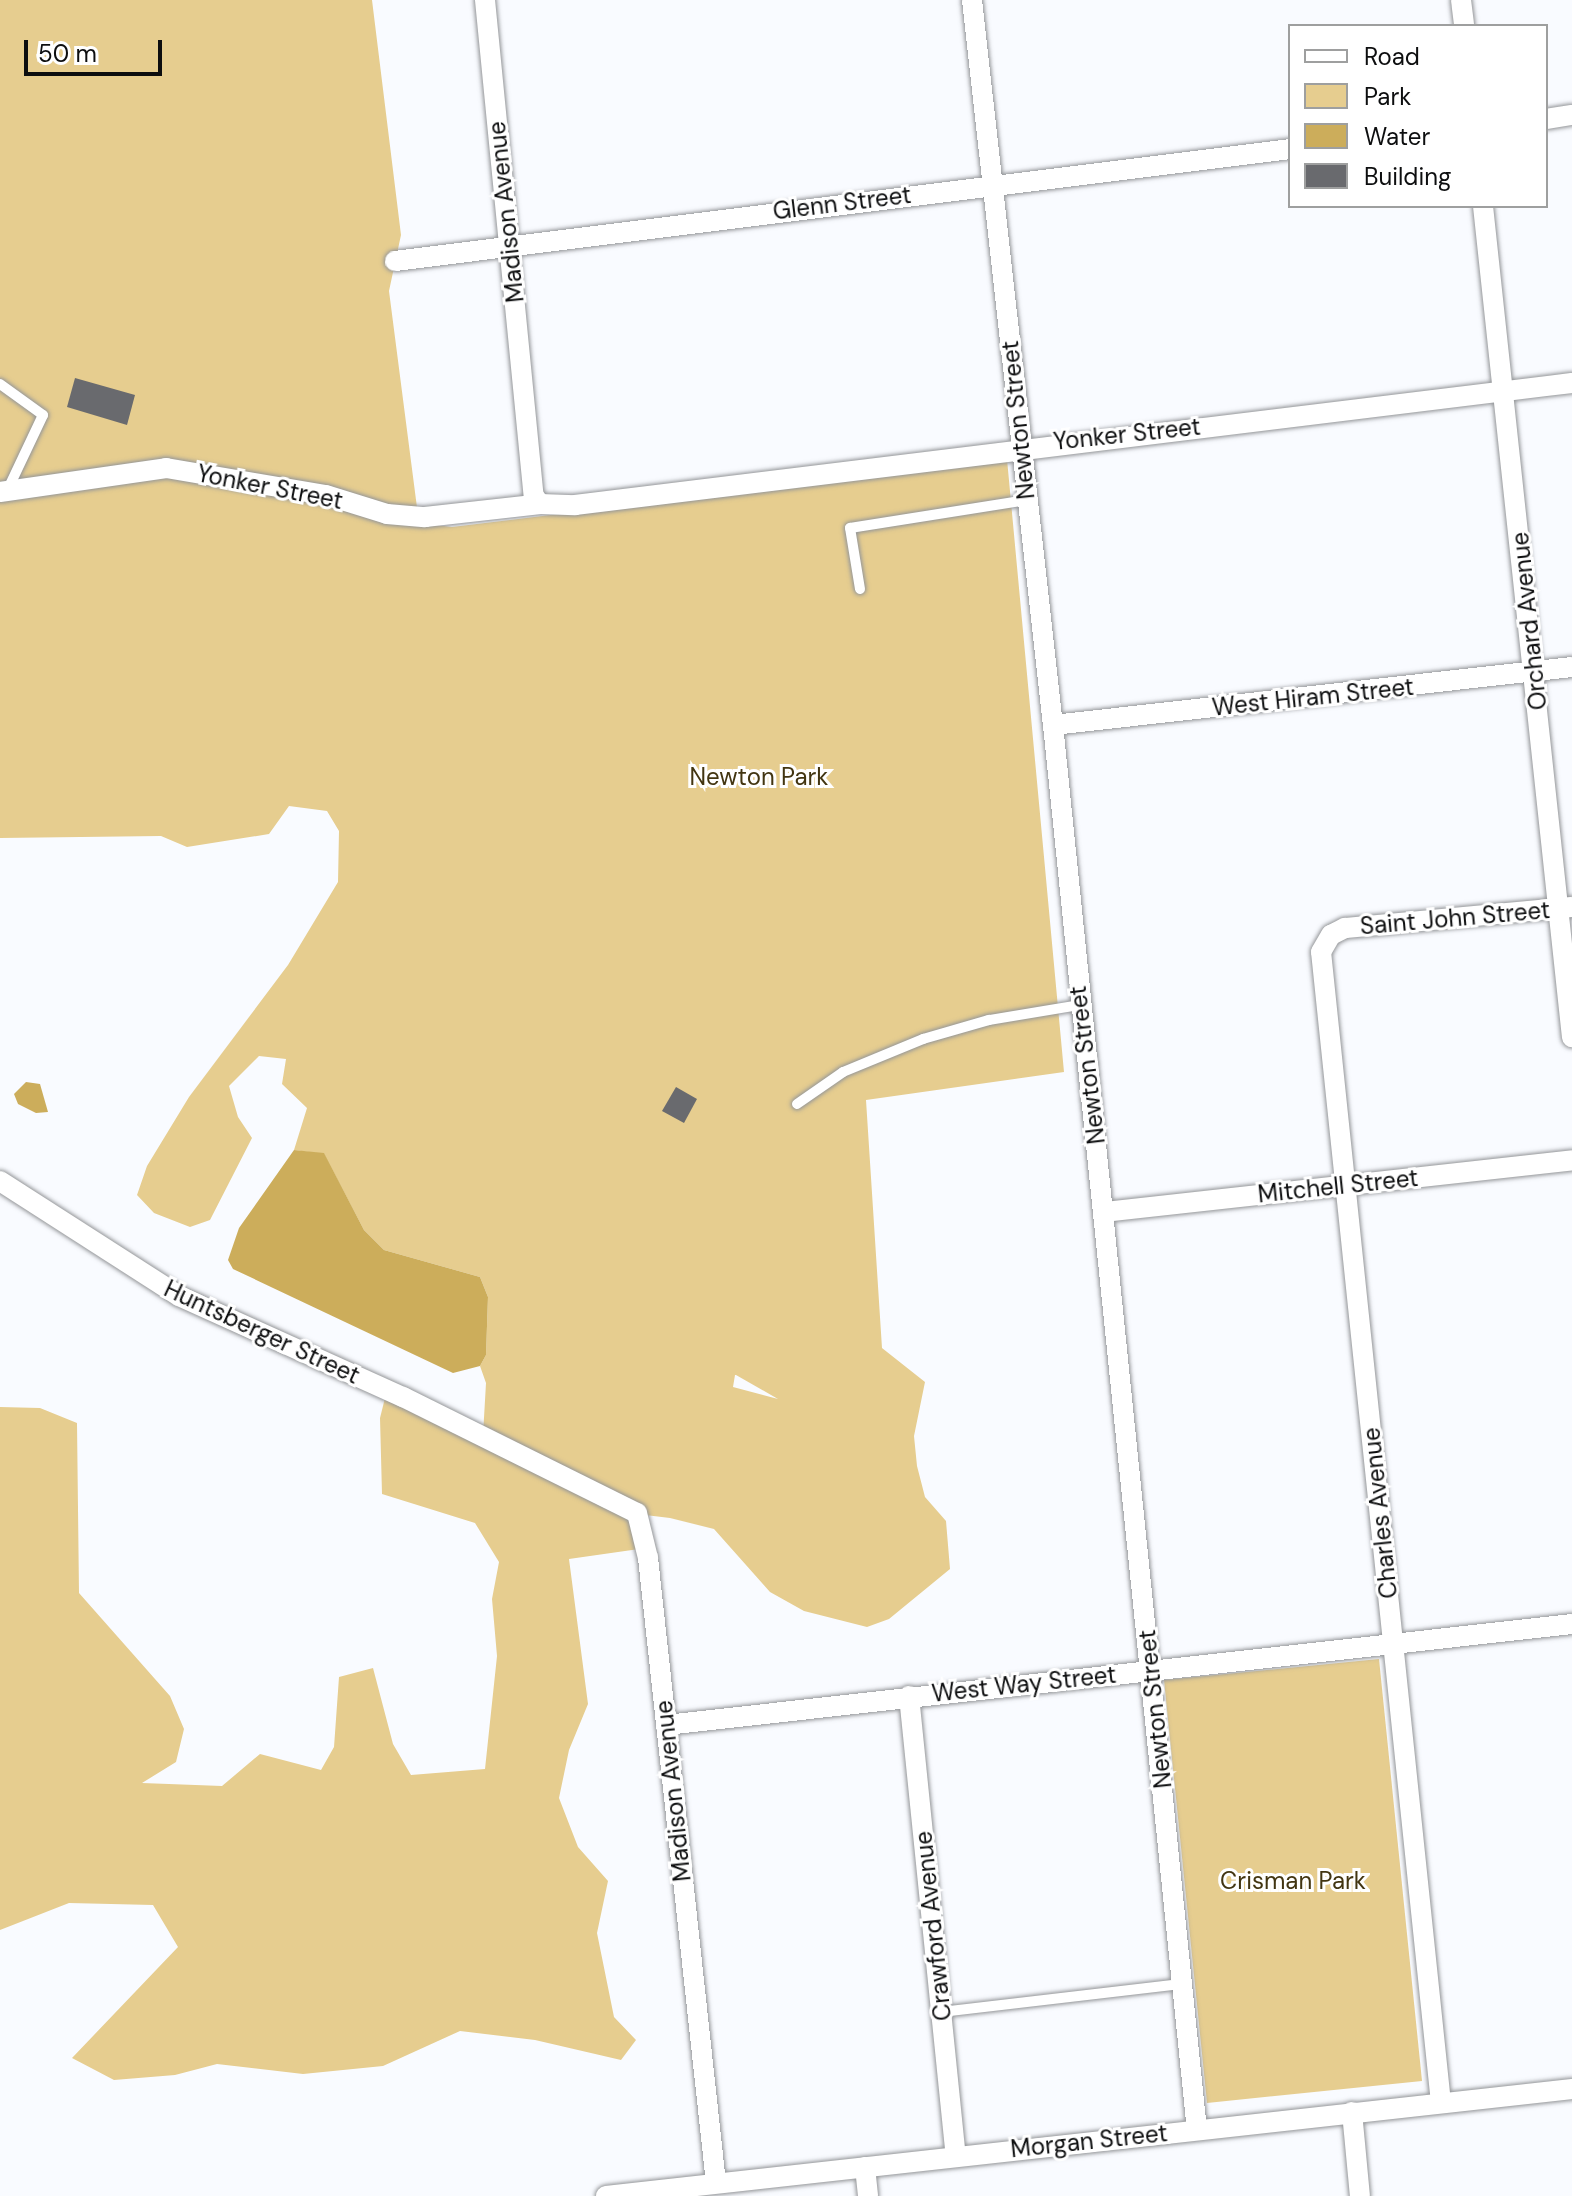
<!DOCTYPE html>
<style>
body{margin:0}
#map{position:relative;width:1572px;height:2196px;overflow:hidden;background:#f9fbff;font-family:"DM Sans",sans-serif}
div>[style]{position:absolute}
.green>*{inset:0;background:#e6cd8f}
.water>*{inset:0;background:#ccad5b}
.building>*{inset:0;background:#696a6e}
.roads{filter:drop-shadow(0 0 2px #949699) drop-shadow(0 0 2px #949699)}
.service>*{height:10px;margin:-5px;padding:0 5px;transform-origin:5px;border-radius:5px;background:#fff}
.minor>*{height:20px;margin:-10px;padding:0 10px;transform-origin:10px;border-radius:10px;background:#fff}
span{translate:-50% -50%;white-space:nowrap;text-align:center;line-height:1.15;-webkit-text-stroke:6px #fff;paint-order:stroke}
.street-label{font-size:24px;color:#0d0e0f}
.park-label{font-size:24px;color:#423511}
.legend{position:absolute;left:1288px;top:24px;width:260px;height:184px;box-sizing:border-box;background:#fff;border:2px solid #9e9f9f;margin:0;padding:10px 14px;list-style:none;font-size:24px;color:#0d0e0f}
.legend li{display:flex;align-items:center;gap:16px;height:40px}
.legend b{width:40px;border:2px solid #9e9f9f}
.scale{position:absolute;left:24px;top:40px;width:138px;height:36px;box-sizing:border-box;border:4px solid #0d0e0f;border-top:0;padding-left:10px;font-size:24px;line-height:28px;white-space:nowrap;color:#0d0e0f;-webkit-text-stroke:6px #fff;paint-order:stroke}
</style>
<div id="map">
<div class="green">
<div style="clip-path:polygon(evenodd,0 0,372px 0,401px 235px,389px 291px,419px 523px,452px 527px,1007px 459px,1064px 1072px,866px 1100px,882px 1348px,925px 1382px,914px 1436px,917px 1466px,925px 1497px,946px 1521px,950px 1569px,889px 1619px,867px 1627px,804px 1611px,770px 1592px,714px 1529px,670px 1518px,637px 1514px,646px 1548px,569px 1559px,588px 1704px,569px 1750px,559px 1798px,578px 1847px,608px 1881px,597px 1933px,614px 2017px,636px 2040px,621px 2060px,535px 2040px,460px 2031px,383px 2066px,303px 2074px,217px 2064px,175px 2075px,114px 2080px,72px 2058px,178px 1947px,153px 1905px,69px 1903px,0 1930px,0 1407px,40px 1408px,77px 1423px,79px 1593px,170px 1696px,184px 1729px,176px 1762px,142px 1783px,222px 1786px,260px 1754px,321px 1770px,334px 1747px,339px 1677px,373px 1668px,393px 1744px,411px 1775px,485px 1769px,497px 1656px,492px 1599px,499px 1562px,475px 1523px,382px 1494px,380px 1418px,387px 1390px,483px 1435px,486px 1383px,480px 1366px,486px 1355px,488px 1297px,480px 1277px,384px 1250px,364px 1230px,324px 1154px,294px 1150px,307px 1108px,282px 1084px,286px 1059px,259px 1056px,229px 1086px,238px 1117px,252px 1138px,210px 1220px,190px 1227px,154px 1213px,137px 1195px,147px 1166px,189px 1097px,288px 965px,338px 882px,339px 831px,327px 811px,289px 806px,269px 834px,187px 847px,161px 836px,0 838px,0 0,735px 1375px,736px 1375px,778px 1399px,733px 1387px,735px 1375px)"></div>
<div style="clip-path:polygon(1379px 1659px,1422px 2081px,1207px 2103px,1164px 1680px)"></div>
</div>
<div class="water">
<div style="clip-path:polygon(26px 1082px,40px 1084px,48px 1112px,36px 1113px,18px 1104px,14px 1094px)"></div>
<div style="clip-path:polygon(294px 1150px,324px 1153px,364px 1230px,384px 1250px,480px 1277px,488px 1297px,486px 1355px,480px 1366px,453px 1373px,233px 1269px,228px 1260px,239px 1228px)"></div>
</div>
<div class="building">
<div style="clip-path:polygon(75px 378px,135px 395px,127px 425px,67px 407px)"></div>
<div style="clip-path:polygon(676px 1087px,697px 1099px,684px 1123px,662px 1111px)"></div>
</div>
<div class="roads">
<div class="service">
<div style="left:0;top:384px;width:53px;rotate:35.8deg"></div>
<div style="left:43px;top:415px;width:84px;rotate:115.3deg"></div>
<div style="left:860px;top:589px;width:62px;rotate:-99.3deg"></div>
<div style="left:850px;top:528px;width:179px;rotate:-9deg"></div>
<div style="left:797px;top:1104px;width:56px;rotate:-34.8deg"></div>
<div style="left:843px;top:1072px;width:87px;rotate:-22.4deg"></div>
<div style="left:923px;top:1039px;width:69px;rotate:-16.1deg"></div>
<div style="left:989px;top:1020px;width:92px;rotate:-9.4deg"></div>
<div style="left:942px;top:2012px;width:242px;rotate:-6.7deg"></div>
</div>
<div class="minor">
<div style="left:485px;top:0;width:498px;rotate:84.4deg"></div>
<div style="left:534px;top:496px;width:10px;rotate:53deg"></div>
<div style="left:540px;top:504px;width:35px;rotate:2deg"></div>
<div style="left:575px;top:505px;width:1004px;rotate:-6.98deg"></div>
<div style="left:972px;top:0;width:730px;rotate:83.63deg"></div>
<div style="left:1053px;top:725px;width:1412px;rotate:84.15deg"></div>
<div style="left:1461px;top:0;width:26px;rotate:83deg"></div>
<div style="left:1546px;top:119px;width:26px;rotate:-9deg"></div>
<div style="left:1483px;top:206px;width:836px;rotate:83.89deg"></div>
<div style="left:395px;top:261px;width:902px;rotate:-7.13deg"></div>
<div style="left:0;top:492px;width:168px;rotate:-8.2deg"></div>
<div style="left:166px;top:468px;width:162px;rotate:9.6deg"></div>
<div style="left:326px;top:495px;width:64px;rotate:17.3deg"></div>
<div style="left:387px;top:514px;width:38px;rotate:5deg"></div>
<div style="left:425px;top:517px;width:116px;rotate:-6.4deg"></div>
<div style="left:1053px;top:725px;width:522px;rotate:-6.38deg"></div>
<div style="left:0;top:1181px;width:213px;rotate:32.7deg"></div>
<div style="left:179px;top:1296px;width:246px;rotate:24.3deg"></div>
<div style="left:403px;top:1397px;width:261px;rotate:26.4deg"></div>
<div style="left:637px;top:1513px;width:46px;rotate:76.3deg"></div>
<div style="left:648px;top:1558px;width:629px;rotate:83.79deg"></div>
<div style="left:1104px;top:1212px;width:471px;rotate:-6.3deg"></div>
<div style="left:909px;top:1696px;width:461px;rotate:84.2deg"></div>
<div style="left:666px;top:1725px;width:912px;rotate:-6.36deg"></div>
<div style="left:1441px;top:2103px;width:1157px;rotate:-95.95deg"></div>
<div style="left:1321px;top:952px;width:20px;rotate:-60deg"></div>
<div style="left:1331px;top:935px;width:16px;rotate:-27deg"></div>
<div style="left:1345px;top:928px;width:228px;rotate:-5.3deg"></div>
<div style="left:1352px;top:2112px;width:84px;rotate:84.6deg"></div>
<div style="left:865px;top:2167px;width:29px;rotate:84deg"></div>
<div style="left:606px;top:2196px;width:972px;rotate:-6.32deg"></div>
</div>
</div>
<div class="street-label">
<span style="left:842px;top:203px;rotate:-7deg">Glenn Street</span>
<span style="left:506px;top:212px;rotate:-96deg">Madison Avenue</span>
<span style="left:1018px;top:420px;rotate:-96deg">Newton Street</span>
<span style="left:1127px;top:434px;rotate:-6deg">Yonker Street</span>
<span style="left:270px;top:487px;rotate:11deg">Yonker Street</span>
<span style="left:1529px;top:621px;rotate:-96deg">Orchard Avenue</span>
<span style="left:1313px;top:697px;rotate:-6deg">West Hiram Street</span>
<span style="left:1455px;top:918px;rotate:-5deg">Saint John Street</span>
<span style="left:1087px;top:1065px;rotate:-97deg">Newton Street</span>
<span style="left:1338px;top:1186px;rotate:-6deg">Mitchell Street</span>
<span style="left:262px;top:1332px;rotate:25deg">Huntsberger Street</span>
<span style="left:1380px;top:1513px;rotate:-96deg">Charles Avenue</span>
<span style="left:1024px;top:1684px;rotate:-6deg">West Way Street</span>
<span style="left:1155px;top:1709px;rotate:-96deg">Newton Street</span>
<span style="left:673px;top:1791px;rotate:-96deg">Madison Avenue</span>
<span style="left:933px;top:1926px;rotate:-96deg">Crawford Avenue</span>
<span style="left:1089px;top:2141px;rotate:-6deg">Morgan Street</span>
</div>
<div class="park-label">
<span style="left:759px;top:777px">Newton Park</span>
<span style="left:1293px;top:1881px">Crisman Park</span>
</div>
<ul class="legend">
<li><b style="height:10px;background:#fff"></b>Road</li>
<li><b style="height:22px;background:#e6cd8f"></b>Park</li>
<li><b style="height:22px;background:#ccad5b"></b>Water</li>
<li><b style="height:22px;background:#696a6e"></b>Building</li>
</ul>
<div class="scale">50 m</div>
</div>
